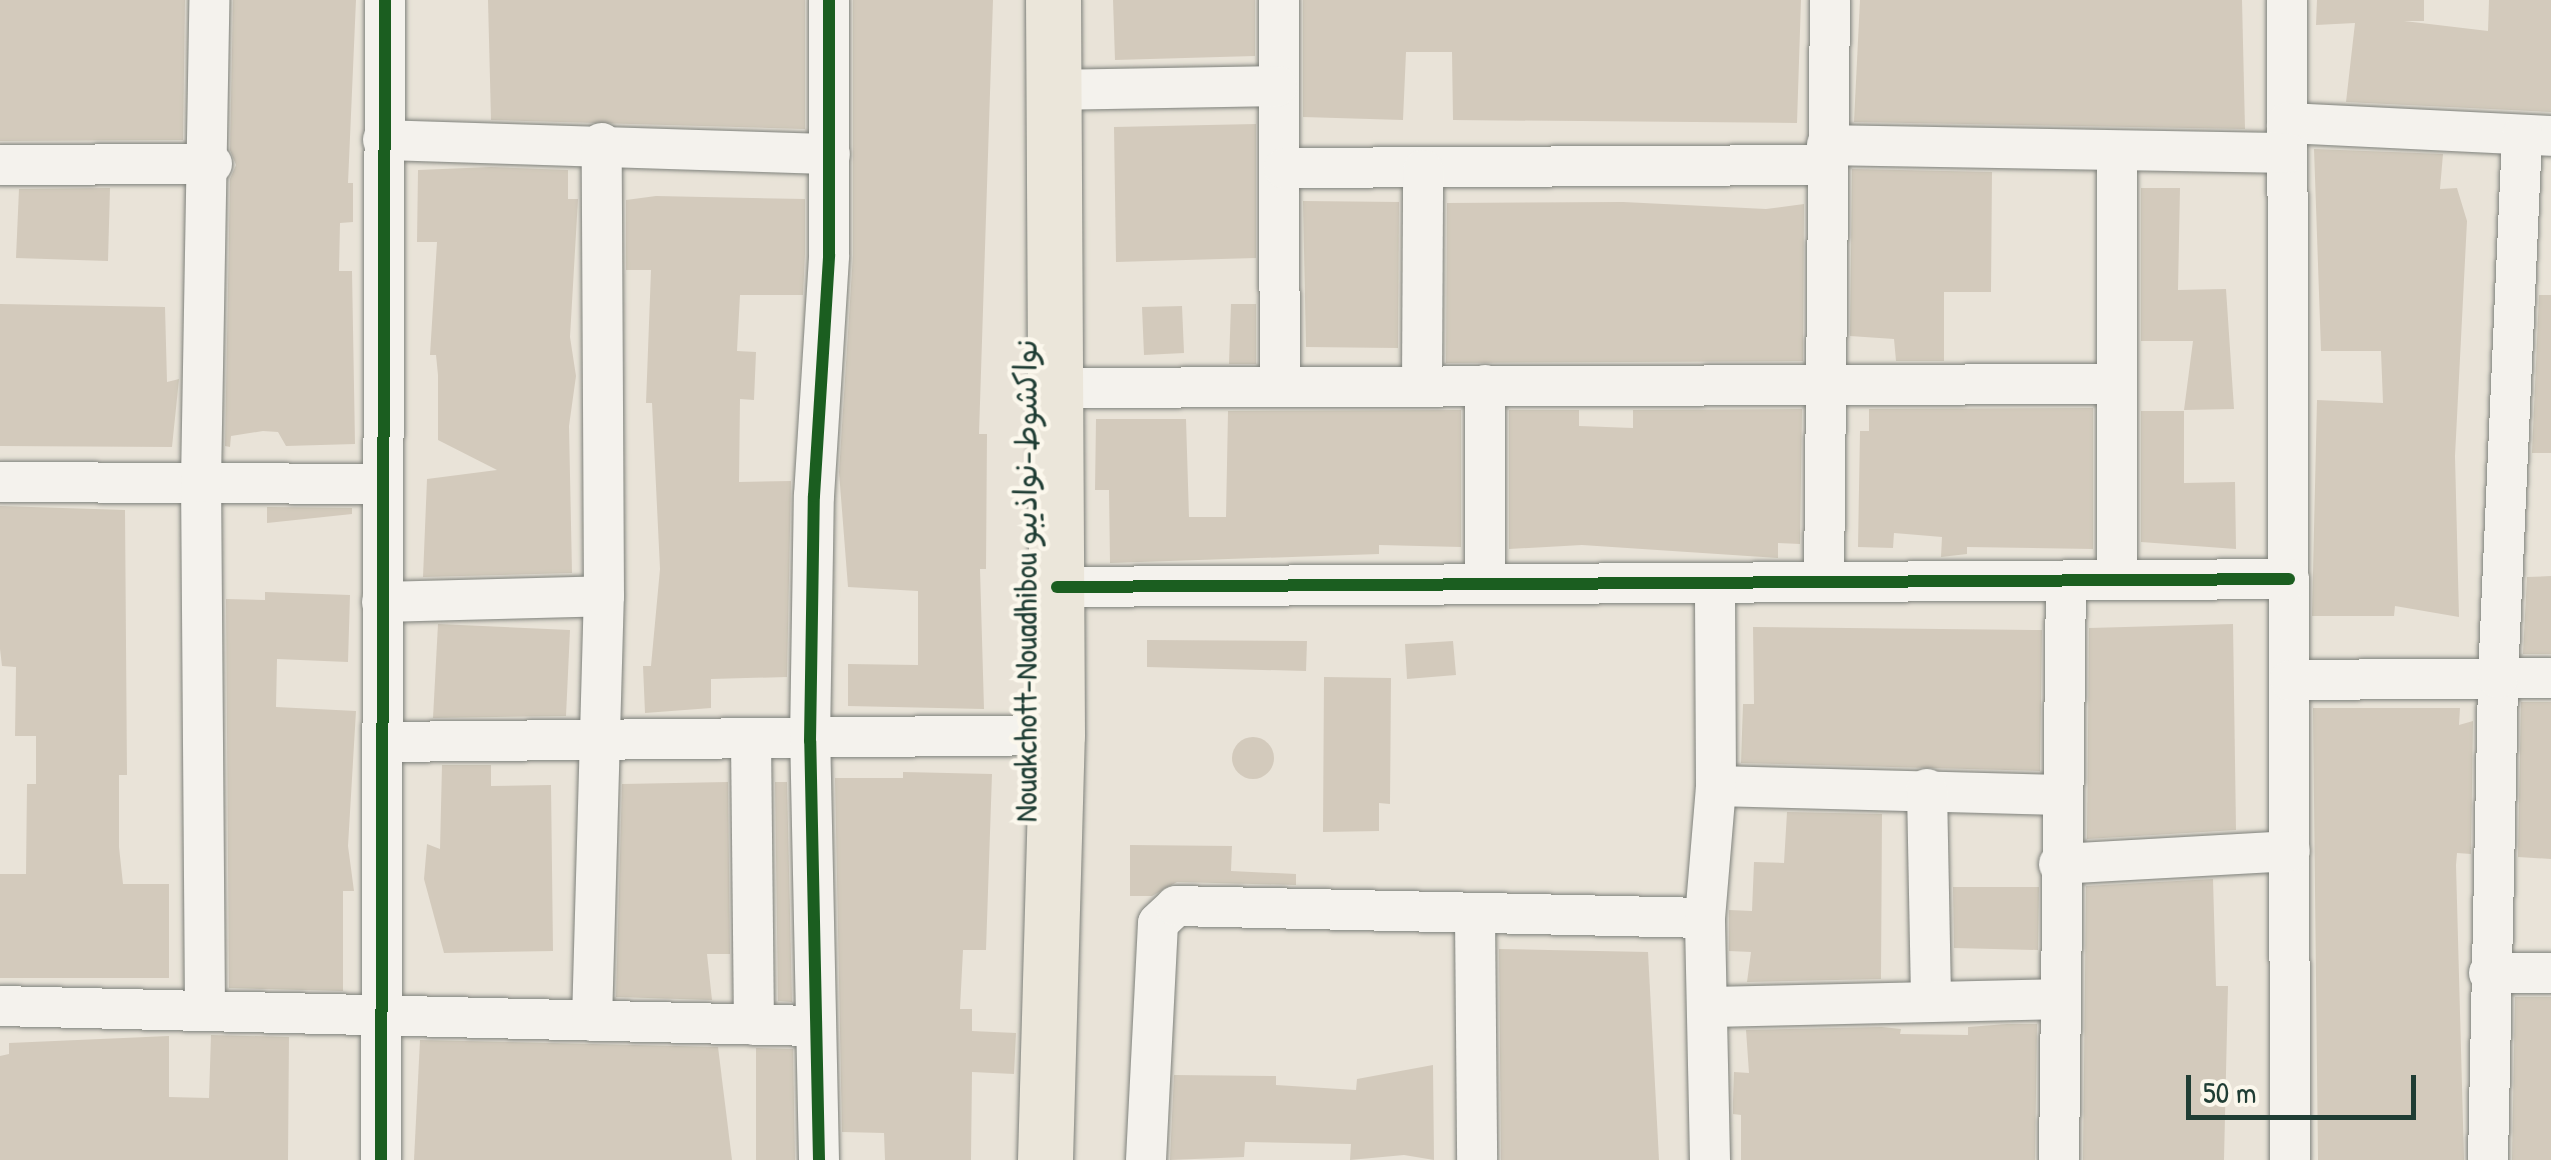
<!DOCTYPE html>
<meta charset="utf-8">
<style>
body{margin:0}
#map{position:relative;width:2551px;height:1160px;overflow:hidden;background:#e9e3d8;font-family:"Patrick Hand","Playpen Sans Arabic",sans-serif}
div>[style]{position:absolute}
.building>*{inset:0;background:#d3cabc}
.round{border-radius:50%}
.roads{filter:drop-shadow(0 0 2px #7f827c) drop-shadow(0 0 2px #7f827c)}
.minor>*{height:40px;margin:-20px;padding:0 20px;transform-origin:20px;border-radius:20px;background:#f4f2ed}
.highway>*{height:55px;margin:-27.5px;padding:0 27.5px;transform-origin:27.5px;border-radius:27.5px;background:#ebe6da}
.cycleway>*{height:12px;margin:-6px;padding:0 6px;transform-origin:6px;border-radius:6px;background:#1b5e20}
span{translate:-50% -50%;white-space:nowrap;text-align:center;line-height:1.15;-webkit-text-stroke:9px #fbf7ec;paint-order:stroke}
.street-label{font-size:32px;color:#1f3d34}
.scale{position:absolute;left:2186px;top:1075px;width:230px;height:45px;box-sizing:border-box;border:5px solid #1f3d34;border-top:0;padding-left:12px;font-size:30px;line-height:35px;white-space:nowrap;color:#1f3d34;-webkit-text-stroke:8px #fbf7ec;paint-order:stroke}
</style>
<div id="map">
<div class="building">
<div style="clip-path:polygon(0 0,185px 0,183px 140px,0 141px)"></div>
<div style="clip-path:polygon(233px 0,356px 0,348px 183px,353px 183px,353px 222px,340px 223px,339px 271px,352px 271px,355px 444px,286px 446px,278px 432px,263px 431px,231px 436px,230px 447px,225px 446px,230px 179px,236px 165px,230px 150px)"></div>
<div style="clip-path:polygon(488px 0,805px 0,805px 129px,491px 120px)"></div>
<div style="clip-path:polygon(853px 0,993px 0,979px 434px,987px 434px,986px 569px,980px 569px,984px 709px,848px 706px,848px 664px,918px 665px,918px 591px,848px 587px,839px 472px,853px 255px)"></div>
<div style="clip-path:polygon(1113px 0,1255px 0,1255px 56px,1115px 60px)"></div>
<div style="clip-path:polygon(1303px 0,1801px 0,1797px 123px,1453px 120px,1452px 52px,1406px 52px,1403px 120px,1303px 117px)"></div>
<div style="clip-path:polygon(1860px 0,2242px 0,2245px 129px,1854px 122px)"></div>
<div style="clip-path:polygon(2317px 0,2424px 0,2424px 21px,2404px 21px,2488px 31px,2489px 0,2551px 0,2551px 112px,2346px 102px,2355px 23px,2316px 25px)"></div>
<div style="clip-path:polygon(1256px 124px,1256px 258px,1116px 262px,1114px 127px)"></div>
<div style="clip-path:polygon(2314px 149px,2443px 154px,2440px 189px,2457px 188px,2467px 221px,2455px 456px,2459px 617px,2395px 606px,2394px 616px,2312px 616px,2317px 400px,2383px 403px,2381px 351px,2321px 351px)"></div>
<div style="clip-path:polygon(491px 167px,568px 170px,568px 199px,578px 199px,570px 337px,576px 376px,569px 426px,572px 573px,423px 577px,427px 479px,497px 470px,438px 440px,438px 375px,436px 355px,430px 355px,437px 242px,417px 242px,418px 170px)"></div>
<div style="clip-path:polygon(1852px 169px,1992px 172px,1991px 292px,1944px 292px,1944px 361px,1896px 361px,1894px 339px,1850px 336px)"></div>
<div style="clip-path:polygon(110px 188px,108px 261px,16px 258px,19px 189px)"></div>
<div style="clip-path:polygon(2141px 188px,2180px 188px,2178px 290px,2226px 289px,2234px 409px,2184px 410px,2193px 341px,2141px 341px)"></div>
<div style="clip-path:polygon(656px 196px,805px 199px,805px 254px,803px 295px,740px 295px,737px 351px,756px 352px,754px 400px,740px 399px,739px 482px,791px 481px,787px 677px,711px 679px,711px 708px,645px 713px,643px 666px,651px 666px,660px 569px,652px 403px,646px 403px,651px 270px,626px 270px,626px 200px)"></div>
<div style="clip-path:polygon(1303px 201px,1399px 202px,1398px 348px,1306px 347px)"></div>
<div style="clip-path:polygon(1623px 202px,1766px 209px,1804px 204px,1803px 361px,1446px 363px,1447px 203px)"></div>
<div style="clip-path:polygon(2539px 295px,2551px 295px,2551px 453px,2532px 453px)"></div>
<div style="clip-path:polygon(0 304px,165px 307px,167px 382px,179px 379px,172px 447px,0 446px)"></div>
<div style="clip-path:polygon(1231px 304px,1256px 304px,1256px 364px,1229px 364px)"></div>
<div style="clip-path:polygon(1182px 306px,1184px 353px,1144px 355px,1142px 307px)"></div>
<div style="clip-path:polygon(2093px 408px,2093px 549px,1967px 547px,1967px 554px,1941px 557px,1942px 537px,1894px 533px,1893px 548px,1858px 547px,1860px 431px,1869px 431px,1869px 409px)"></div>
<div style="clip-path:polygon(1802px 409px,1800px 544px,1778px 543px,1778px 558px,1582px 545px,1509px 549px,1509px 410px,1579px 410px,1579px 426px,1633px 428px,1633px 410px)"></div>
<div style="clip-path:polygon(1461px 410px,1461px 547px,1379px 545px,1379px 554px,1110px 563px,1109px 490px,1095px 490px,1096px 419px,1186px 419px,1189px 517px,1226px 517px,1228px 411px)"></div>
<div style="clip-path:polygon(2141px 411px,2184px 411px,2184px 483px,2235px 482px,2236px 549px,2141px 542px)"></div>
<div style="clip-path:polygon(0 506px,125px 510px,127px 775px,119px 775px,119px 847px,123px 884px,169px 884px,169px 978px,0 978px,0 874px,26px 874px,27px 784px,36px 784px,36px 736px,15px 736px,16px 667px,2px 666px,0 649px)"></div>
<div style="clip-path:polygon(267px 507px,352px 508px,352px 514px,267px 523px)"></div>
<div style="clip-path:polygon(2551px 576px,2551px 654px,2523px 654px,2527px 577px)"></div>
<div style="clip-path:polygon(265px 592px,350px 595px,348px 662px,277px 659px,276px 707px,356px 711px,348px 846px,354px 891px,343px 891px,343px 991px,229px 988px,226px 599px,265px 600px)"></div>
<div style="clip-path:polygon(438px 624px,570px 630px,566px 716px,433px 718px)"></div>
<div style="clip-path:polygon(2233px 624px,2236px 830px,2087px 839px,2089px 628px)"></div>
<div style="clip-path:polygon(1753px 627px,2042px 630px,2040px 771px,1741px 763px,1743px 704px,1754px 704px)"></div>
<div style="clip-path:polygon(1147px 640px,1307px 641px,1306px 671px,1147px 667px)"></div>
<div style="clip-path:polygon(1453px 641px,1456px 675px,1407px 679px,1405px 644px)"></div>
<div style="clip-path:polygon(1324px 677px,1391px 678px,1390px 804px,1379px 803px,1379px 831px,1323px 832px)"></div>
<div style="clip-path:polygon(2521px 702px,2551px 702px,2551px 859px,2518px 857px)"></div>
<div style="clip-path:polygon(2313px 708px,2460px 708px,2459px 725px,2473px 721px,2471px 854px,2457px 853px,2456px 865px,2464px 1160px,2318px 1160px)"></div>
<div class="round" style="left:1232px;top:737px;width:42px;height:42px"></div>
<div style="clip-path:polygon(442px 765px,491px 765px,491px 786px,551px 785px,553px 951px,444px 953px,424px 879px,427px 844px,440px 849px)"></div>
<div style="clip-path:polygon(903px 772px,992px 774px,986px 950px,963px 950px,960px 1009px,972px 1009px,972px 1031px,1016px 1033px,1014px 1074px,972px 1072px,971px 1160px,885px 1160px,884px 1133px,842px 1132px,835px 778px,903px 778px)"></div>
<div style="clip-path:polygon(728px 782px,730px 954px,707px 954px,712px 1000px,616px 997px,622px 784px)"></div>
<div style="clip-path:polygon(775px 782px,787px 782px,792px 1002px,778px 1001px)"></div>
<div style="clip-path:polygon(1787px 812px,1882px 814px,1881px 979px,1747px 982px,1751px 952px,1729px 951px,1729px 910px,1752px 911px,1754px 862px,1784px 863px)"></div>
<div style="clip-path:polygon(1130px 845px,1232px 846px,1231px 871px,1296px 874px,1296px 885px,1177px 882px,1152px 896px,1130px 896px)"></div>
<div style="clip-path:polygon(2213px 879px,2216px 986px,2228px 986px,2224px 1160px,2083px 1160px,2086px 886px)"></div>
<div style="clip-path:polygon(1953px 887px,2039px 887px,2038px 950px,1954px 948px)"></div>
<div style="clip-path:polygon(1499px 949px,1648px 952px,1659px 1160px,1501px 1160px)"></div>
<div style="clip-path:polygon(2515px 997px,2551px 997px,2551px 1160px,2512px 1160px)"></div>
<div style="clip-path:polygon(2007px 1024px,2037px 1024px,2035px 1160px,1741px 1160px,1741px 1115px,1733px 1114px,1733px 1101px,1734px 1072px,1749px 1073px,1746px 1030px,1882px 1027px,1901px 1029px,1900px 1034px,1968px 1035px,1968px 1027px)"></div>
<div style="clip-path:polygon(211px 1035px,289px 1037px,288px 1160px,0 1160px,0 1056px,9px 1054px,9px 1043px,169px 1036px,169px 1097px,209px 1098px)"></div>
<div style="clip-path:polygon(420px 1040px,718px 1047px,732px 1160px,414px 1160px)"></div>
<div style="clip-path:polygon(756px 1048px,793px 1049px,795px 1160px,756px 1160px)"></div>
<div style="clip-path:polygon(1433px 1065px,1434px 1160px,1404px 1155px,1350px 1160px,1351px 1144px,1245px 1142px,1244px 1157px,1170px 1160px,1174px 1075px,1276px 1076px,1276px 1085px,1356px 1090px,1357px 1079px)"></div>
</div>
<div class="roads">
<div class="minor">
<div style="left:1279px;top:0;width:386px;rotate:89.9deg"></div>
<div style="left:2287px;top:0;width:1160px;rotate:89.85deg"></div>
<div style="left:1054px;top:90px;width:223px;rotate:-1deg"></div>
<div style="left:2287px;top:123px;width:264px;rotate:2.8deg"></div>
<div style="left:383px;top:140px;width:447px;rotate:1.8deg"></div>
<div style="left:1827px;top:145px;width:460px;rotate:1deg"></div>
<div style="left:0;top:165px;width:212px;rotate:-0.3deg"></div>
<div style="left:1284px;top:168px;width:543px;rotate:-0.32deg"></div>
<div style="left:1485px;top:385px;width:198px;rotate:90deg"></div>
<div style="left:1422px;top:386px;width:216px;rotate:-89.7deg"></div>
<div style="left:1054px;top:388px;width:1061px;rotate:-0.22deg"></div>
<div style="left:0;top:482px;width:379px;rotate:0.3deg"></div>
<div style="left:2117px;top:580px;width:426px;rotate:-90deg"></div>
<div style="left:1824px;top:582px;width:582px;rotate:-89.41deg"></div>
<div style="left:1057px;top:587px;width:1232px;rotate:-0.37deg"></div>
<div style="left:382px;top:602px;width:222px;rotate:-1.5deg"></div>
<div style="left:2290px;top:680px;width:261px;rotate:-0.4deg"></div>
<div style="left:751px;top:740px;width:285px;rotate:89.4deg"></div>
<div style="left:382px;top:742px;width:675px;rotate:-0.59deg"></div>
<div style="left:1716px;top:786px;width:344px;rotate:1.5deg"></div>
<div style="left:1927px;top:789px;width:211px;rotate:88.9deg"></div>
<div style="left:2059px;top:864px;width:231px;rotate:-3.2deg"></div>
<div style="left:1475px;top:915px;width:245px;rotate:89.5deg"></div>
<div style="left:2489px;top:973px;width:62px"></div>
<div style="left:0;top:1006px;width:815px;rotate:1.41deg"></div>
<div style="left:1709px;top:1007px;width:348px;rotate:-1.3deg"></div>
<div style="left:205px;top:1010px;width:528px;rotate:-90.43deg"></div>
<div style="left:201px;top:482px;width:482px;rotate:-89deg"></div>
<div style="left:592px;top:1021px;width:425px;rotate:-88.4deg"></div>
<div style="left:604px;top:596px;width:453px;rotate:-90.3deg"></div>
<div style="left:381px;top:1160px;width:1160px;rotate:-89.8deg"></div>
<div style="left:819px;top:1160px;width:419px;rotate:-91.2deg"></div>
<div style="left:810px;top:741px;width:245px;rotate:-89.1deg"></div>
<div style="left:814px;top:496px;width:241px;rotate:-86.4deg"></div>
<div style="left:829px;top:255px;width:255px;rotate:-90deg"></div>
<div style="left:1146px;top:1160px;width:237px;rotate:-87.1deg"></div>
<div style="left:1158px;top:923px;width:25px;rotate:-43deg"></div>
<div style="left:1176px;top:906px;width:529px;rotate:1.3deg"></div>
<div style="left:1710px;top:1160px;width:242px;rotate:-91.2deg"></div>
<div style="left:1705px;top:918px;width:132px;rotate:-85.2deg"></div>
<div style="left:1716px;top:786px;width:200px;rotate:-90.3deg"></div>
<div style="left:2059px;top:1160px;width:579px;rotate:-89.31deg"></div>
<div style="left:2488px;top:1160px;width:482px;rotate:-88.8deg"></div>
<div style="left:2498px;top:678px;width:543px;rotate:-87.46deg"></div>
</div>
<div class="highway">
<div style="left:1045px;top:1160px;width:425px;rotate:-88.4deg"></div>
<div style="left:1057px;top:735px;width:735px;rotate:-90.31deg"></div>
</div>
</div>
<div class="cycleway">
<div style="left:1057px;top:587px;width:1232px;rotate:-0.37deg"></div>
<div style="left:381px;top:1160px;width:1160px;rotate:-89.8deg"></div>
<div style="left:819px;top:1160px;width:419px;rotate:-91.2deg"></div>
<div style="left:810px;top:741px;width:245px;rotate:-89.1deg"></div>
<div style="left:814px;top:496px;width:241px;rotate:-86.4deg"></div>
<div style="left:829px;top:255px;width:255px;rotate:-90deg"></div>
</div>
<div class="street-label">
<span style="left:1026px;top:580px;rotate:-90deg">Nouakchott-Nouadhibou نواكشوط-نواذيبو</span>
</div>
<div class="scale">50 m</div>
</div>
